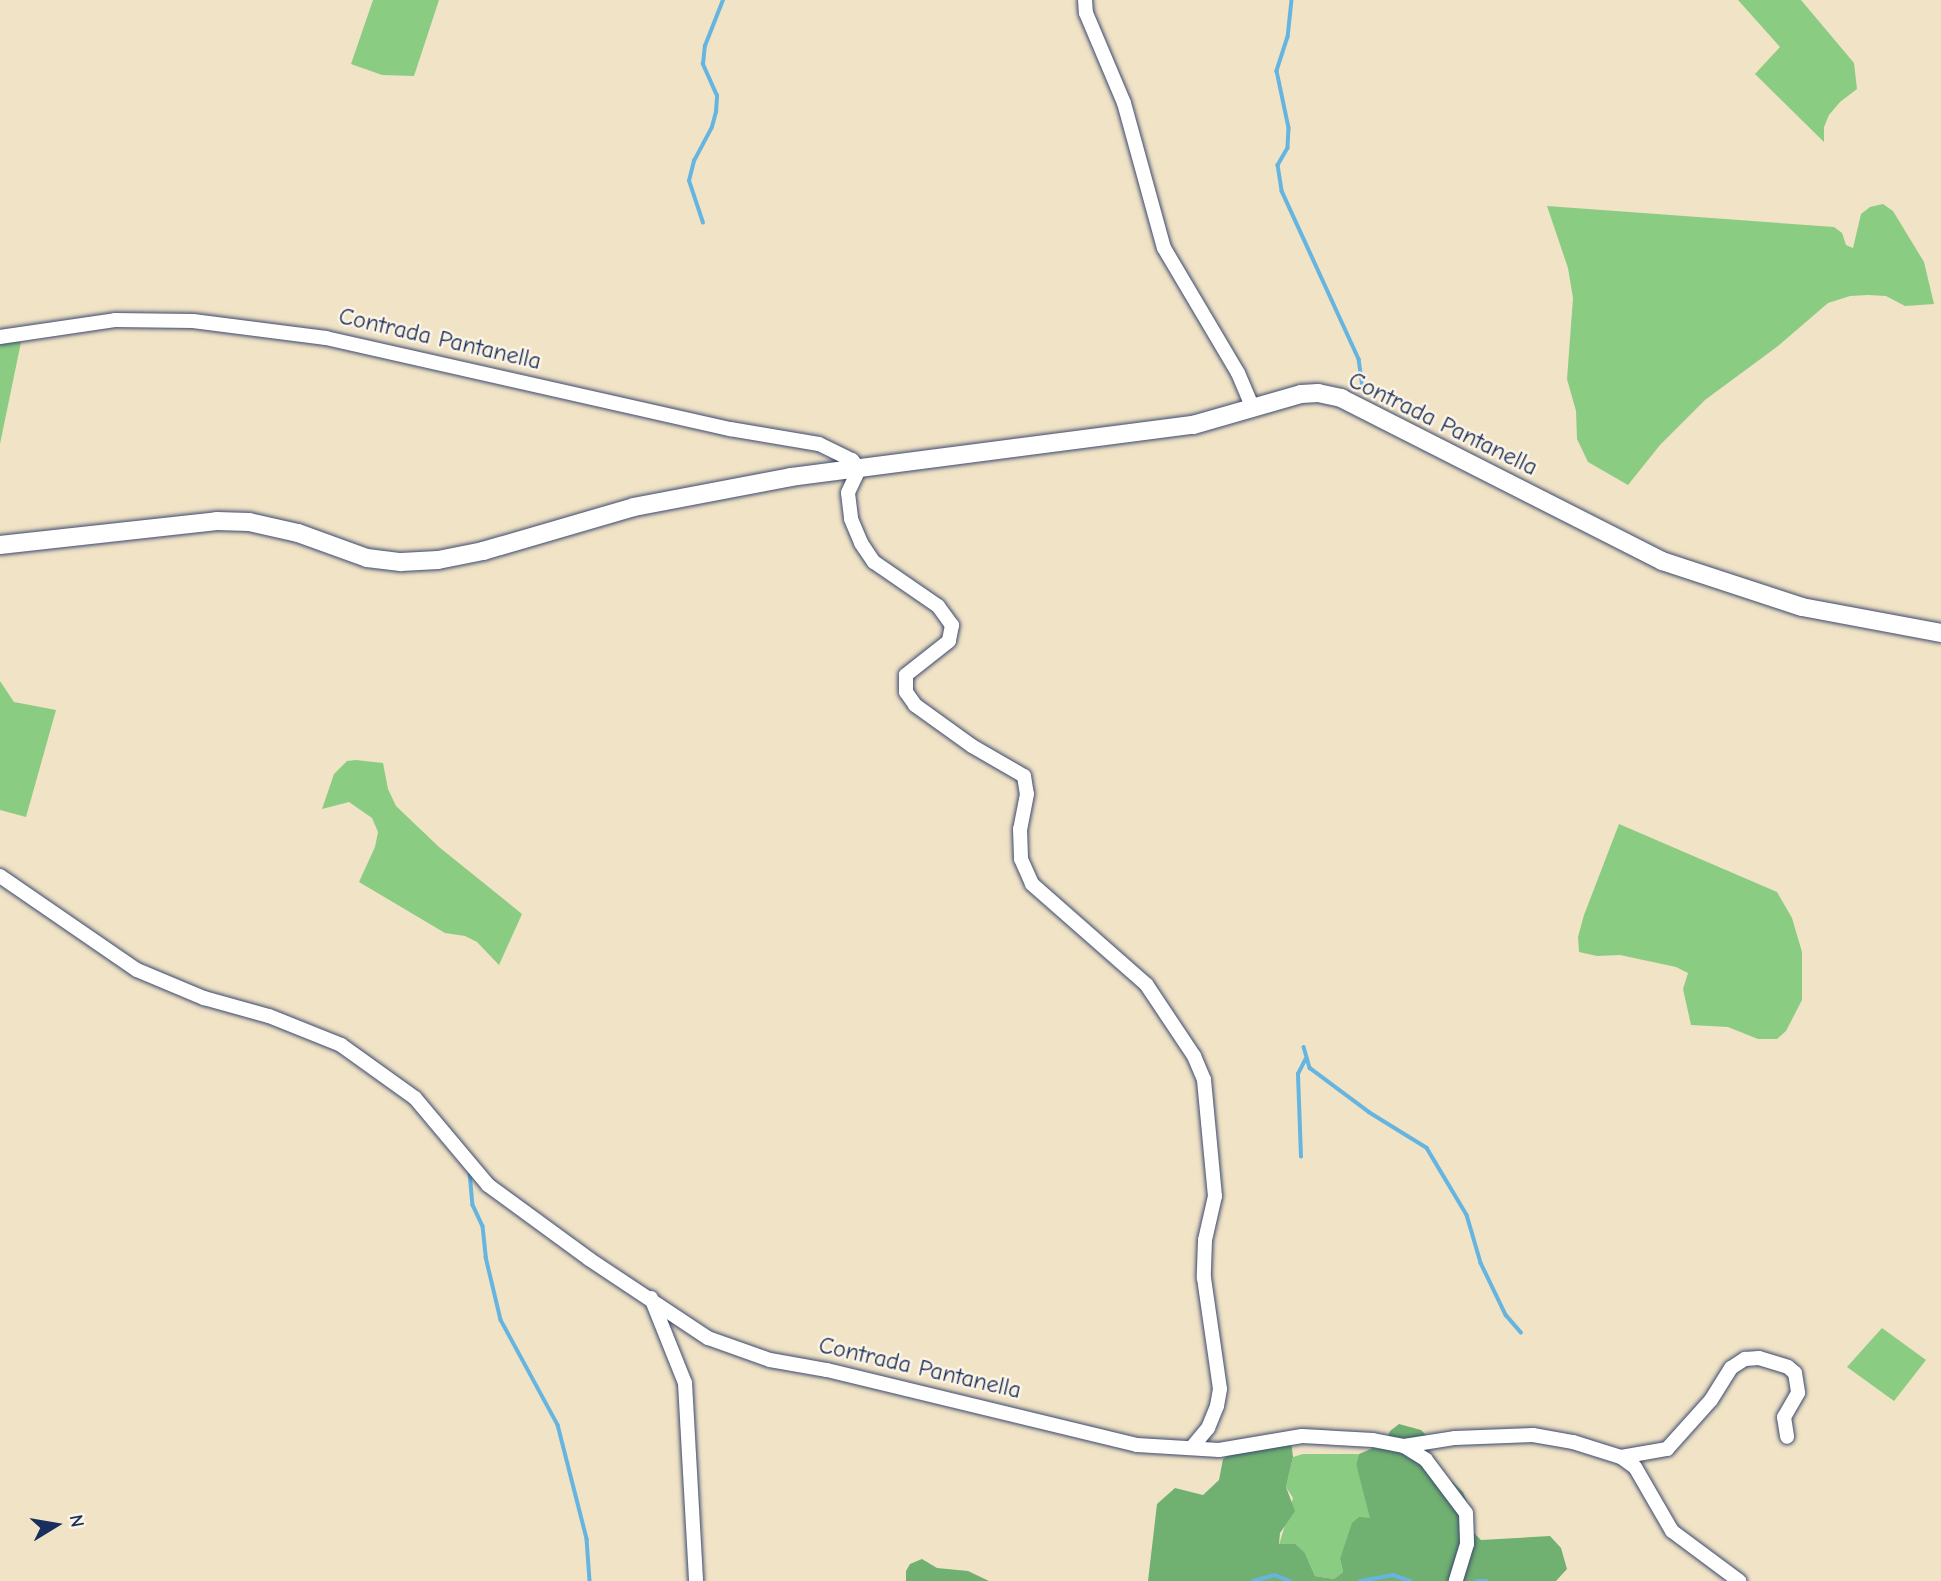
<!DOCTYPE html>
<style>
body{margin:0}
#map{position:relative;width:1941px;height:1581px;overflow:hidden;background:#f1e3c6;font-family:"Comic Neue",sans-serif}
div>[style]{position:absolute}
.green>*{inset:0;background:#8bcc83}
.forest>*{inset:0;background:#70b071}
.stream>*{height:3.5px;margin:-1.75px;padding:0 1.75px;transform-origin:1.75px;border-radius:1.75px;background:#66b5e0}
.roads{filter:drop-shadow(0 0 2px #3b4a6e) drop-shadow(0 0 2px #3b4a6e)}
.minor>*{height:14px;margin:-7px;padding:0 7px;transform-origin:7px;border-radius:7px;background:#fff}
.tertiary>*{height:18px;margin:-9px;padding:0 9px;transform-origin:9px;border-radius:9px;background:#fff}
span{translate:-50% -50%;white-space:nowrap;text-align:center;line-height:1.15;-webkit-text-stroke:5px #fcf5e5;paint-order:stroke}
.street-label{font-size:24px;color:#1b2f5e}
.north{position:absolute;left:21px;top:1490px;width:70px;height:70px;-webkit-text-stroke:5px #fcf5e5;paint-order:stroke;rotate:79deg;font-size:19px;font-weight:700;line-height:28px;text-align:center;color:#1b2f5e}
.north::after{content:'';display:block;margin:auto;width:24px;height:32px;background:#1b2f5e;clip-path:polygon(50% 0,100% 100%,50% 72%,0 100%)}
</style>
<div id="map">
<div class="green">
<div style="clip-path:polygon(373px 0,439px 0,414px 76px,382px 75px,351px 64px)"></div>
<div style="clip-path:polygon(1738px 0,1801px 0,1854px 63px,1857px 89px,1840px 102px,1829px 115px,1824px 127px,1824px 142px,1755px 74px,1780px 47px)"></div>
<div style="clip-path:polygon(1883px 204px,1893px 211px,1924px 262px,1934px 304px,1905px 306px,1886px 296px,1868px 295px,1850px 296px,1828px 303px,1778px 346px,1705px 400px,1660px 445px,1628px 485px,1588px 462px,1577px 439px,1576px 411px,1567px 379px,1573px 298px,1568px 268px,1547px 206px,1834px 227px,1842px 233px,1846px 245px,1853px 248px,1861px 214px,1870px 207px)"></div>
<div style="clip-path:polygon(0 342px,21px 342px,0 444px)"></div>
<div style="clip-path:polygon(0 681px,14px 702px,56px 710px,26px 817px,0 810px)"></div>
<div style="clip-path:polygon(356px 760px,383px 763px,388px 789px,396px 806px,439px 847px,522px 914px,499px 965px,477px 942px,465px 936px,445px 933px,359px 882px,375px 847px,378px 832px,372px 818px,349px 802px,322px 809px,334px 774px,347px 761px)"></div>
<div style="clip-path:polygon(1619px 824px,1777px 892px,1792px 918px,1802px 952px,1802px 1000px,1786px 1031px,1777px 1039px,1758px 1039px,1728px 1027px,1691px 1025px,1683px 989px,1688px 973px,1676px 967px,1620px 955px,1597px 956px,1579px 952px,1578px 937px,1584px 915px)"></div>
<div style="clip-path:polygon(1882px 1328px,1926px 1360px,1894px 1401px,1847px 1367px)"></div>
<div style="clip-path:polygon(1303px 1454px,1359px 1454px,1356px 1464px,1370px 1508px,1370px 1518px,1349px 1538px,1340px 1559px,1343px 1572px,1334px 1579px,1315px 1576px,1305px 1553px,1279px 1545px,1293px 1498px,1286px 1487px,1293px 1457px)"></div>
</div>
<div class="forest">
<div style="clip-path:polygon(1399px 1424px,1421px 1430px,1428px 1437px,1418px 1449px,1463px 1492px,1469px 1507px,1466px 1525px,1481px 1540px,1550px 1536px,1561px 1548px,1567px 1569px,1556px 1581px,1148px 1581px,1157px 1504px,1175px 1488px,1203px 1495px,1219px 1480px,1223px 1459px,1232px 1453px,1291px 1441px,1293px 1457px,1286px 1487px,1295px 1511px,1280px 1533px,1279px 1544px,1295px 1544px,1305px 1553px,1315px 1576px,1334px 1579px,1343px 1572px,1340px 1559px,1352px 1523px,1359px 1517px,1370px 1518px,1356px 1464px,1359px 1454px,1373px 1448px,1383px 1449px,1390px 1431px)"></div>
<div style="clip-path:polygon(922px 1559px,937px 1568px,968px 1571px,989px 1581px,906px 1581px,906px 1571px,910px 1564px)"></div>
</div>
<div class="stream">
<div style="left:1292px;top:0;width:37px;rotate:96deg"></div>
<div style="left:1288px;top:37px;width:36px;rotate:108deg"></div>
<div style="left:1277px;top:71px;width:58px;rotate:78.1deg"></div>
<div style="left:1289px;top:128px;width:20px;rotate:93deg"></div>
<div style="left:1288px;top:148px;width:20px;rotate:120deg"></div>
<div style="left:1278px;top:165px;width:26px;rotate:81deg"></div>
<div style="left:1282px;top:191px;width:185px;rotate:65.4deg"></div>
<div style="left:1359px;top:359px;width:34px;rotate:82deg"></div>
<div style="left:703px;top:223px;width:44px;rotate:-108.4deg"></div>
<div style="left:689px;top:181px;width:21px;rotate:-76deg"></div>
<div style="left:694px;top:161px;width:38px;rotate:-62deg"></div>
<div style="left:712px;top:127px;width:16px;rotate:-75deg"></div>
<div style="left:716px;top:112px;width:16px;rotate:-86deg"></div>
<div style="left:717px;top:96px;width:35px;rotate:-114deg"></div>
<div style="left:703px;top:64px;width:18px;rotate:-84deg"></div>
<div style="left:705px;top:46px;width:49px;rotate:-68.6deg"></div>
<div style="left:1304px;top:1047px;width:22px;rotate:74deg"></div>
<div style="left:1310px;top:1068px;width:74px;rotate:36.7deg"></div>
<div style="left:1369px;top:1112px;width:68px;rotate:31.8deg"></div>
<div style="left:1427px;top:1148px;width:78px;rotate:59.2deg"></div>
<div style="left:1467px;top:1215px;width:50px;rotate:73.7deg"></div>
<div style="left:1481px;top:1263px;width:58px;rotate:64.3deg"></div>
<div style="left:1506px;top:1315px;width:23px;rotate:49deg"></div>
<div style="left:1301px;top:1157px;width:83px;rotate:-92.1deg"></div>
<div style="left:1298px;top:1074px;width:16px;rotate:-63deg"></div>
<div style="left:470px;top:1172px;width:33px;rotate:85deg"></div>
<div style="left:473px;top:1205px;width:23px;rotate:65deg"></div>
<div style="left:483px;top:1226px;width:31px;rotate:84deg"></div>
<div style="left:486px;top:1257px;width:65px;rotate:76.6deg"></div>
<div style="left:501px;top:1320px;width:119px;rotate:61.5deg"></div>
<div style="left:558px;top:1425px;width:118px;rotate:75.7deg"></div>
<div style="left:587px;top:1539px;width:42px;rotate:85.9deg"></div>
<div style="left:1253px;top:1581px;width:23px;rotate:-15deg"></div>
<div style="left:1275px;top:1575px;width:16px;rotate:22deg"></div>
<div style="left:1360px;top:1581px;width:34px;rotate:-10deg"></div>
<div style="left:1393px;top:1575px;width:18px;rotate:19deg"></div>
<div style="left:1477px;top:1581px;width:9px"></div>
</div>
<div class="roads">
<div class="minor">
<div style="left:1085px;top:0;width:13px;rotate:86deg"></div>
<div style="left:1086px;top:13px;width:98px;rotate:67.1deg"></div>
<div style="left:1124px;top:103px;width:150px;rotate:74.6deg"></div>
<div style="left:1164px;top:248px;width:145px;rotate:59.4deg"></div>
<div style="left:1238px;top:373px;width:38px;rotate:67deg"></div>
<div style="left:0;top:337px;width:116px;rotate:-8.4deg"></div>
<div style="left:115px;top:320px;width:78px;rotate:0.7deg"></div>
<div style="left:193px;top:321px;width:134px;rotate:7.3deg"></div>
<div style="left:326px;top:338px;width:414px;rotate:12.7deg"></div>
<div style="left:730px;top:429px;width:90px;rotate:9.6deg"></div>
<div style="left:819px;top:444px;width:37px;rotate:26deg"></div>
<div style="left:852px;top:460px;width:11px;rotate:52deg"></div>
<div style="left:859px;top:469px;width:26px;rotate:115deg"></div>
<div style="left:848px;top:493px;width:26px;rotate:83deg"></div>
<div style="left:851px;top:519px;width:26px;rotate:67deg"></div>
<div style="left:861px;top:543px;width:23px;rotate:56deg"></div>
<div style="left:874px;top:562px;width:78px;rotate:34.5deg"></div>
<div style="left:938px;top:606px;width:24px;rotate:54deg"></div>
<div style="left:952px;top:625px;width:16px;rotate:101deg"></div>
<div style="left:949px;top:641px;width:55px;rotate:141.7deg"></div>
<div style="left:906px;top:675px;width:17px;rotate:90deg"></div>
<div style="left:906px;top:692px;width:16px;rotate:55deg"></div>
<div style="left:915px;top:705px;width:70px;rotate:35.7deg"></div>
<div style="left:972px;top:746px;width:60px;rotate:30deg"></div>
<div style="left:1024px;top:776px;width:18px;rotate:81deg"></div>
<div style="left:1027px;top:794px;width:36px;rotate:101deg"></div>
<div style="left:1020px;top:829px;width:30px;rotate:88deg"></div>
<div style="left:1021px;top:859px;width:27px;rotate:66deg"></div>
<div style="left:1032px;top:884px;width:152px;rotate:41.3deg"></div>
<div style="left:1146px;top:984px;width:87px;rotate:56.3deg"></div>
<div style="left:1194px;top:1056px;width:26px;rotate:67deg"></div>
<div style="left:1204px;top:1080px;width:117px;rotate:84.6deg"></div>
<div style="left:1215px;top:1196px;width:45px;rotate:102.8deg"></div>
<div style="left:1205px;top:1240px;width:38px;rotate:92deg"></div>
<div style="left:1204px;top:1278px;width:112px;rotate:81.8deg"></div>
<div style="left:1220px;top:1389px;width:17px;rotate:100deg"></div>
<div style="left:1217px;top:1406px;width:24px;rotate:112deg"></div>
<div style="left:1208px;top:1428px;width:26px;rotate:130deg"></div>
<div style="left:0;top:876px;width:166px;rotate:34.5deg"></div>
<div style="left:137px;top:970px;width:73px;rotate:22.7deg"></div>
<div style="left:204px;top:998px;width:67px;rotate:15.5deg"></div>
<div style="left:269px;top:1016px;width:78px;rotate:21.9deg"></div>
<div style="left:341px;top:1045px;width:91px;rotate:35.6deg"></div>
<div style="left:415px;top:1098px;width:114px;rotate:50deg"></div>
<div style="left:488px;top:1185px;width:125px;rotate:36.2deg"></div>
<div style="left:589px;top:1259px;width:143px;rotate:33.6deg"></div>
<div style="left:708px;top:1338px;width:66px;rotate:19.5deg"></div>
<div style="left:770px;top:1360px;width:58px;rotate:10deg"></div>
<div style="left:827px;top:1370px;width:319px;rotate:13.6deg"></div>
<div style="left:1137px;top:1445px;width:82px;rotate:3.5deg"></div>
<div style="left:1219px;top:1450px;width:84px;rotate:-9.6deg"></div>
<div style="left:1302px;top:1436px;width:71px;rotate:3.2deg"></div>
<div style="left:1373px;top:1440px;width:32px;rotate:11deg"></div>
<div style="left:1404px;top:1446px;width:26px;rotate:32deg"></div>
<div style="left:1426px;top:1460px;width:66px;rotate:53deg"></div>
<div style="left:1466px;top:1513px;width:31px;rotate:88deg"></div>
<div style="left:1467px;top:1544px;width:39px;rotate:107deg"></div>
<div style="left:651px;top:1298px;width:92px;rotate:68.2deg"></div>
<div style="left:685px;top:1383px;width:198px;rotate:86.8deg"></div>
<div style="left:1404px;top:1446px;width:52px;rotate:-8.9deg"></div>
<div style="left:1455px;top:1438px;width:78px;rotate:-2.2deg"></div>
<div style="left:1533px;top:1435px;width:41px;rotate:9.9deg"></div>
<div style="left:1573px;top:1442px;width:50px;rotate:17.4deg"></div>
<div style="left:1621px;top:1457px;width:17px;rotate:36deg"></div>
<div style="left:1635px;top:1467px;width:74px;rotate:60deg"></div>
<div style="left:1672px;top:1531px;width:84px;rotate:36.7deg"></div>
<div style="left:1621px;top:1457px;width:47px;rotate:-9.9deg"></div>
<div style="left:1667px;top:1449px;width:66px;rotate:-48.1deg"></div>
<div style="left:1711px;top:1400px;width:38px;rotate:-58deg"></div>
<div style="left:1731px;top:1368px;width:17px;rotate:-33deg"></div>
<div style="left:1745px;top:1359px;width:14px;rotate:-4deg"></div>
<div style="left:1759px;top:1358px;width:30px;rotate:17deg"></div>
<div style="left:1788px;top:1367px;width:9px;rotate:41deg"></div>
<div style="left:1795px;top:1373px;width:20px;rotate:81deg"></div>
<div style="left:1798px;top:1393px;width:28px;rotate:120deg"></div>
<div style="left:1784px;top:1417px;width:20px;rotate:81deg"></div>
</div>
<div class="tertiary">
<div style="left:0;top:545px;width:218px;rotate:-6.3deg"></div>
<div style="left:217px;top:521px;width:32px;rotate:2deg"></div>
<div style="left:249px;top:522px;width:50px;rotate:12.7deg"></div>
<div style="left:298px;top:533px;width:73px;rotate:19.9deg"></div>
<div style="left:367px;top:558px;width:34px;rotate:7deg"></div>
<div style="left:401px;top:562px;width:37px;rotate:-3deg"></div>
<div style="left:438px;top:560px;width:46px;rotate:-11.3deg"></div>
<div style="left:483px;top:551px;width:157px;rotate:-16.2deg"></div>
<div style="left:634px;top:507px;width:160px;rotate:-10.8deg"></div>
<div style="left:791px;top:477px;width:405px;rotate:-7.4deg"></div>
<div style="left:1193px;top:425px;width:112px;rotate:-16deg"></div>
<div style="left:1301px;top:394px;width:17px;rotate:-3deg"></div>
<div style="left:1318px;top:393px;width:24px;rotate:12deg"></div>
<div style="left:1341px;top:398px;width:360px;rotate:26.9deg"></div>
<div style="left:1662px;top:561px;width:147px;rotate:18.2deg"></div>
<div style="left:1802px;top:607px;width:141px;rotate:10.6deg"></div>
</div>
</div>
<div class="street-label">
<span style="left:440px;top:339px;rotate:13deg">Contrada Pantanella</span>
<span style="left:1443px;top:424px;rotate:26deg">Contrada Pantanella</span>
<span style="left:920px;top:1368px;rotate:13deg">Contrada Pantanella</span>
</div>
<div class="north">N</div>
</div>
